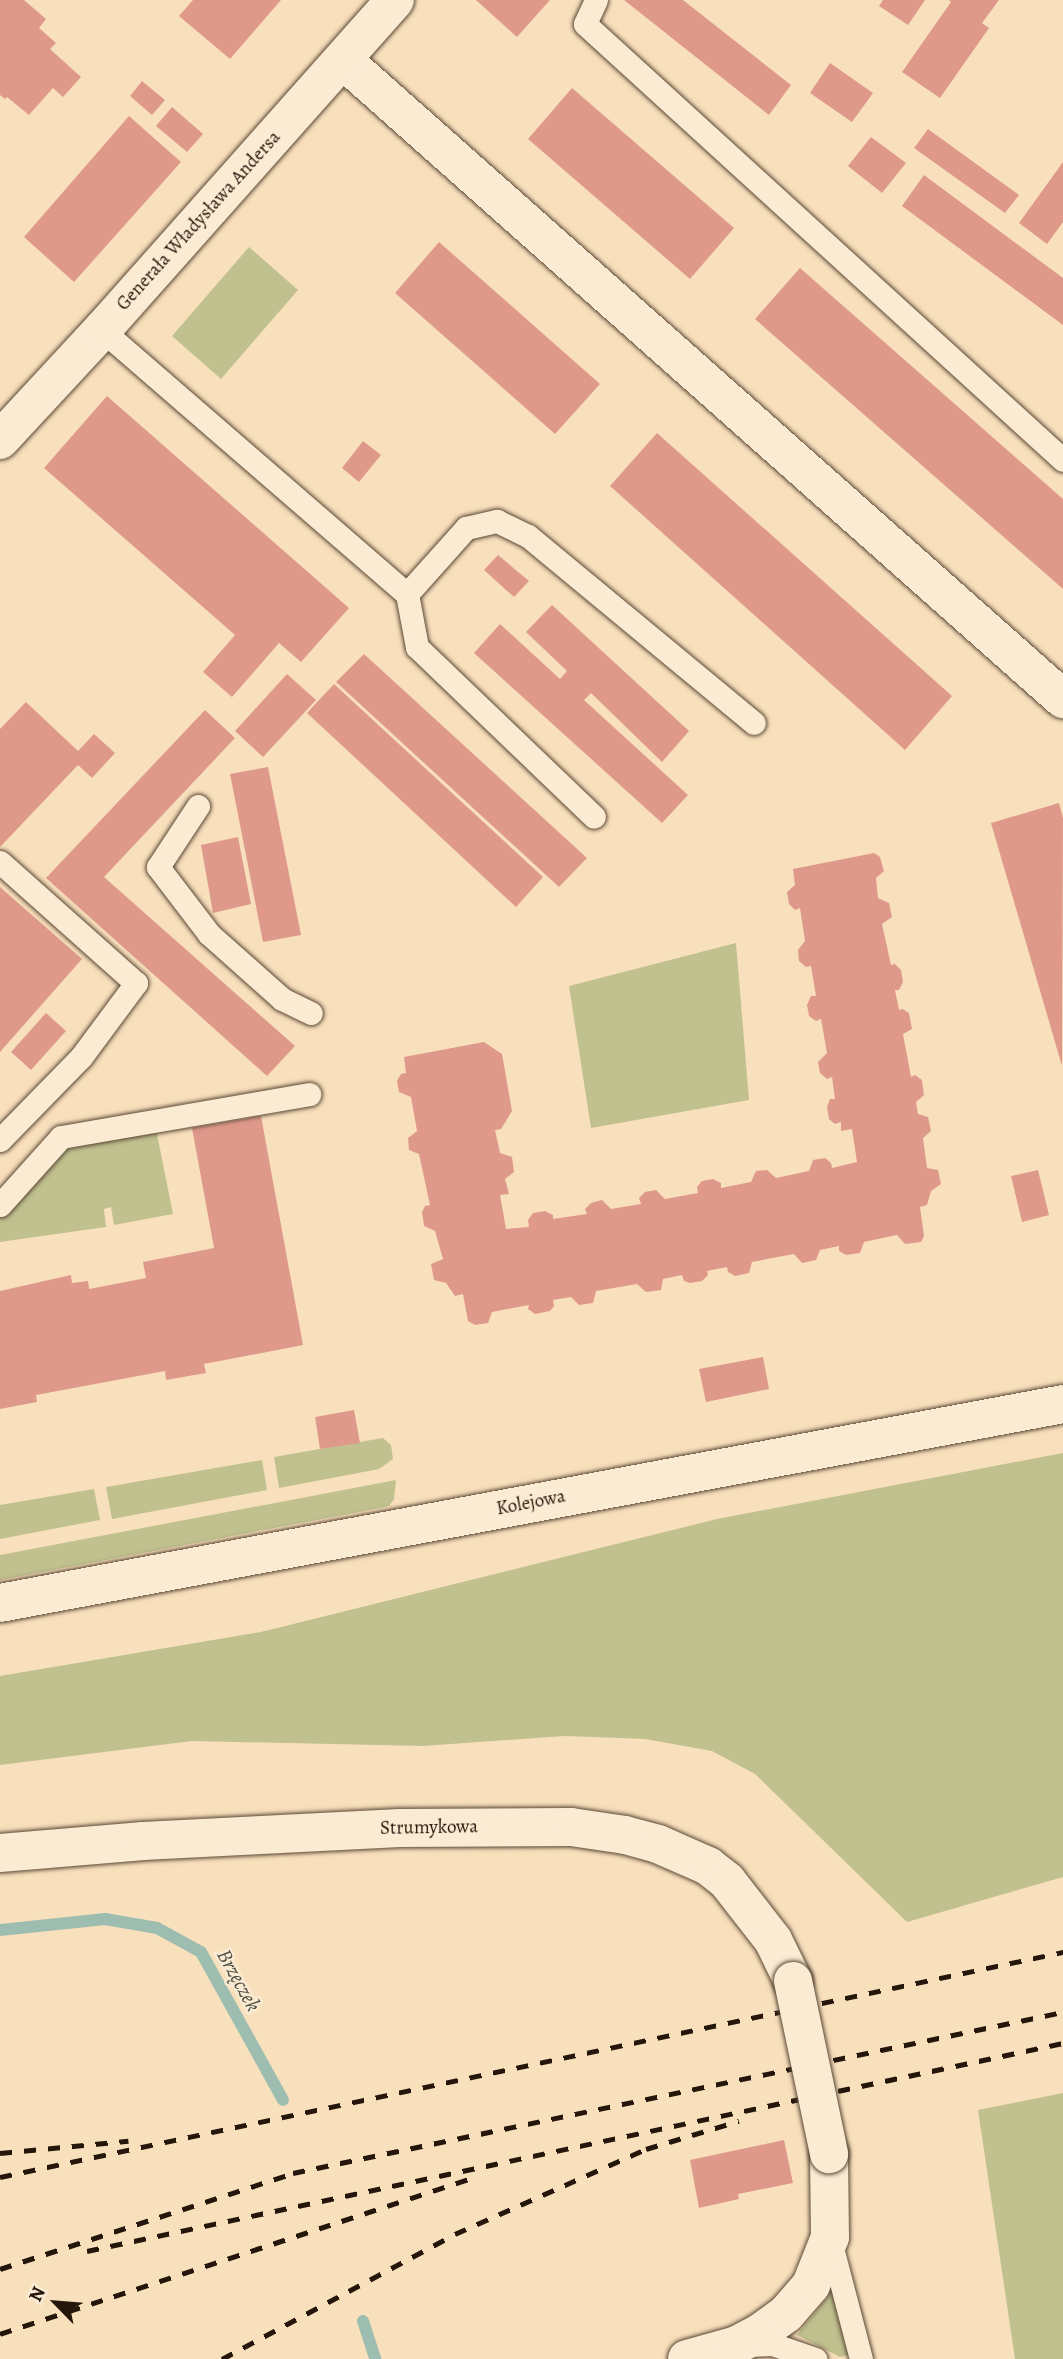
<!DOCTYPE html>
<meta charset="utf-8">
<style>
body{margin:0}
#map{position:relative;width:1063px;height:2359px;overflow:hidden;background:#f9e0bc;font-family:Alegreya,serif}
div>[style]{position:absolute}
.green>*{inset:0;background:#c0c18e}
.stream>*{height:12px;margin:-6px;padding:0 6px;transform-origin:6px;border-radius:6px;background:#9ebdb1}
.building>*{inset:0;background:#df998a}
.roads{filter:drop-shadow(0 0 2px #5a4837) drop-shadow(0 0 2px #5a4837)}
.service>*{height:23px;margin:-11.5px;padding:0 11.5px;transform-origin:11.5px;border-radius:11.5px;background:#fbebd3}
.minor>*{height:38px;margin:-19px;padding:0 19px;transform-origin:19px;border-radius:19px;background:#fbebd3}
.tertiary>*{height:38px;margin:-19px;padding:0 19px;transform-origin:19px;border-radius:19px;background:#fbebd3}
.rail>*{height:5px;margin-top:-2.5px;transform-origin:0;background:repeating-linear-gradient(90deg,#25160b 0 12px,transparent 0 24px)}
.bridges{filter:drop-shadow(0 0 2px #5a4837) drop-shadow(0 0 2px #5a4837)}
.minor-bridge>*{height:38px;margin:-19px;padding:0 19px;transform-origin:19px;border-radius:19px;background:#fbebd3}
span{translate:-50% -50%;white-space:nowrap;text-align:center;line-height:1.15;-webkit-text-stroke:5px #fbebd3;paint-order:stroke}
.street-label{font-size:19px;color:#25160b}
.water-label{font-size:21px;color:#4f5045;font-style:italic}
.north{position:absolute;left:21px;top:2268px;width:70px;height:70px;-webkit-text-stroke:5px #fbebd3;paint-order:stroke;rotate:295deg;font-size:19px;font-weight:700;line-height:28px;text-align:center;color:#25160b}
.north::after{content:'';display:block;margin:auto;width:24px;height:32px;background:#25160b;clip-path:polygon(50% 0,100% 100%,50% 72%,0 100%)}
</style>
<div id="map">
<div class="green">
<div style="clip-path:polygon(249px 247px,298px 290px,221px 379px,172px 336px)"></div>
<div style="clip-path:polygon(736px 943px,749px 1100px,591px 1128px,569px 986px)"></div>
<div style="clip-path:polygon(156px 1129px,173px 1214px,114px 1225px,111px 1207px,104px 1209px,106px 1227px,0 1242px,0 1217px,66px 1145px)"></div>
<div style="clip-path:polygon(383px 1438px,391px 1445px,393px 1459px,379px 1469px,279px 1488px,274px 1457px)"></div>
<div style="clip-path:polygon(1063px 1453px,1063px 1877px,907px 1922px,755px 1774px,712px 1751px,645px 1739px,565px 1736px,423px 1746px,192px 1741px,0 1765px,0 1676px,261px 1632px,717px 1519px)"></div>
<div style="clip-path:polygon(262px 1460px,267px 1490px,112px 1519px,106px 1487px)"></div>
<div style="clip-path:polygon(396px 1480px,394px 1499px,389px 1506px,380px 1508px,0 1580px,0 1555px)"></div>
<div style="clip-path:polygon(94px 1489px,100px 1520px,0 1539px,0 1505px)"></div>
<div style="clip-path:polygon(1063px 2093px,1063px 2359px,1015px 2359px,978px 2110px)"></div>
<div style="clip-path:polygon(835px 2288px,851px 2350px,848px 2355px,840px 2357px,797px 2335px)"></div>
</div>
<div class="stream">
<div style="left:0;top:1930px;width:106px;rotate:-6deg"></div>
<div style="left:105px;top:1919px;width:53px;rotate:9.8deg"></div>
<div style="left:157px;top:1928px;width:50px;rotate:28.6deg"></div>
<div style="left:201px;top:1952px;width:169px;rotate:61deg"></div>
<div style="left:363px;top:2321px;width:40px;rotate:72deg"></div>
</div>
<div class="building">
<div style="clip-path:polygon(0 0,24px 0,46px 19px,39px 28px,56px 43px,50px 49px,81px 77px,63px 97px,53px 88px,29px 115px,7px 97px,5px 99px,0 95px)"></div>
<div style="clip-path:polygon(193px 0,281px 0,230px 59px,179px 16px)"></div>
<div style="clip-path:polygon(476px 0,550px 0,517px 37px)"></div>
<div style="clip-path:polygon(624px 0,683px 0,791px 85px,769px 115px)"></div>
<div style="clip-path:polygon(883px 0,925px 0,908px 25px,879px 6px)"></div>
<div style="clip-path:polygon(949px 0,999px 0,982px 23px,989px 28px,940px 98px,902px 72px,951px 2px)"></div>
<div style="clip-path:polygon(830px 63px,873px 93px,852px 122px,810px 93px)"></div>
<div style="clip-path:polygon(142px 81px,165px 100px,152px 115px,130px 96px)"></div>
<div style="clip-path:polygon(572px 88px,734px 228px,690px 279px,528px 139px)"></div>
<div style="clip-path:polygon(172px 107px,203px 134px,187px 152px,156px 126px)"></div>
<div style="clip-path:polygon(129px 116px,181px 162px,74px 282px,24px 237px)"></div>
<div style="clip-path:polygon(928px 129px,1019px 195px,1005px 213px,914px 148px)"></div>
<div style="clip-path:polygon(871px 137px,906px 163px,882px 193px,848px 166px)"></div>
<div style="clip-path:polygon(1063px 162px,1063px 222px,1047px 244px,1019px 223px)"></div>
<div style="clip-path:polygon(924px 175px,1063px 278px,1063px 325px,902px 206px)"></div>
<div style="clip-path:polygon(439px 242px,600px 384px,555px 434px,395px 293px)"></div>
<div style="clip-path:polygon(800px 268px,1063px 499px,1063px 589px,755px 319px)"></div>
<div style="clip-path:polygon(107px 396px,349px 608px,301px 662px,279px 643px,232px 697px,203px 672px,235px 635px,44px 468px)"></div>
<div style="clip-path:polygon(657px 433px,952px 696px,905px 750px,610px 486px)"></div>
<div style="clip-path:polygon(363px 441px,381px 455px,359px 482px,342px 468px)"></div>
<div style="clip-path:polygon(498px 555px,529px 581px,514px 597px,484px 570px)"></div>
<div style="clip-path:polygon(552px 605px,689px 731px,662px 762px,591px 693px,584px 700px,688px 795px,662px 823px,474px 653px,500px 624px,560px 679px,567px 671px,526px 632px)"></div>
<div style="clip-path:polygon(364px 654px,587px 858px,559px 887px,336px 682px)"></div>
<div style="clip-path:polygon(287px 674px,316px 700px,263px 757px,235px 731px)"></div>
<div style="clip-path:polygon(334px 684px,543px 877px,516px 907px,307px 713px)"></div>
<div style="clip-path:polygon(26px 702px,78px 751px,94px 734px,115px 753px,92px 778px,78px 765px,0 847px,0 729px)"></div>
<div style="clip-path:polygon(205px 710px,235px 738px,104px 877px,295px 1046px,267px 1076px,46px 878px)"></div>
<div style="clip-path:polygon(268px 767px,301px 935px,263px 942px,230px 774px)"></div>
<div style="clip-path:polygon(1059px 803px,1063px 818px,1062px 1066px,991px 823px)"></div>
<div style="clip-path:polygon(238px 837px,251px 904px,213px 913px,201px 845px)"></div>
<div style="clip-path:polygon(874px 853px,880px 857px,884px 871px,876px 878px,878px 898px,889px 903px,892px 917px,882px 924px,891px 965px,895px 964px,901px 970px,903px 982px,899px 990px,895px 990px,899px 1010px,903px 1009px,909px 1013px,912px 1029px,903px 1034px,911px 1077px,915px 1075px,922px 1080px,924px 1095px,916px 1102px,918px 1114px,928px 1117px,931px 1131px,923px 1138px,927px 1168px,938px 1170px,941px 1184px,931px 1191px,927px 1205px,920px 1207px,924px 1236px,921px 1242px,905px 1244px,897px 1235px,864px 1242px,860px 1253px,846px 1255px,839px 1251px,839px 1246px,820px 1250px,816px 1260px,802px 1263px,794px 1254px,752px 1262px,749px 1273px,735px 1276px,728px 1272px,727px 1267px,707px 1271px,708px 1275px,702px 1281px,690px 1283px,684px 1281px,682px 1275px,663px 1279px,661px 1290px,646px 1292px,637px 1284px,596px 1291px,593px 1303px,579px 1305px,571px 1297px,553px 1300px,554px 1306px,550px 1311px,535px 1314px,528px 1309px,529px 1305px,492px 1312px,488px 1323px,475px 1325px,468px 1321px,463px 1294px,455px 1296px,446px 1283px,434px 1280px,431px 1264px,443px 1259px,435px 1231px,424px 1226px,422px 1212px,425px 1206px,430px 1205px,419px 1154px,409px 1150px,408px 1138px,417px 1131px,411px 1097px,399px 1092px,397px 1081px,401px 1074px,406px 1073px,404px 1057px,484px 1042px,502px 1054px,512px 1111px,501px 1129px,495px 1130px,500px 1153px,512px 1157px,514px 1172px,505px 1179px,509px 1194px,500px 1195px,506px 1229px,529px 1227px,528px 1220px,533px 1213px,545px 1211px,553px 1215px,553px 1219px,587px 1214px,585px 1209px,591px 1203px,602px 1200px,611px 1209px,641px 1204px,639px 1198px,645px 1192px,656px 1190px,665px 1199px,698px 1193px,697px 1187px,702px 1181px,713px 1179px,721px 1183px,721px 1188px,751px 1182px,756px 1171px,767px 1170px,776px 1178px,809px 1171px,813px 1160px,825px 1158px,831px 1163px,832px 1168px,857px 1162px,852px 1129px,841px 1131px,841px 1122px,835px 1124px,829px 1119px,827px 1107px,830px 1099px,835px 1099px,832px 1077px,827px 1079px,820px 1073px,818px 1062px,827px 1053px,821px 1019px,816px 1021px,809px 1016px,807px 1005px,811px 996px,816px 996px,811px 966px,806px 967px,799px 961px,798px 950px,805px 941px,800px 908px,795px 910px,789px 904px,787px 892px,795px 885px,793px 869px)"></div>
<div style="clip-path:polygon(0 887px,82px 959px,0 1052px)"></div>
<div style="clip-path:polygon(46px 1013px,66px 1031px,31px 1070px,11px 1052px)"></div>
<div style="clip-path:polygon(261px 1116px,303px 1345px,204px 1364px,206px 1373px,166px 1380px,165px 1371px,36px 1395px,37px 1402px,0 1409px,0 1291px,71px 1275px,72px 1283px,88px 1281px,89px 1289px,146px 1278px,143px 1262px,214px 1248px,192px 1128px)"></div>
<div style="clip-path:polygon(1038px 1170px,1049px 1215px,1022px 1222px,1011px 1176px)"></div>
<div style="clip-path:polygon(763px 1357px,769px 1389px,706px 1402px,699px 1369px)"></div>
<div style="clip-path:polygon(354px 1410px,360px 1443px,320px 1449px,315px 1417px)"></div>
<div style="clip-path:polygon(784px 2140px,793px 2183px,738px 2194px,739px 2199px,699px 2208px,690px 2160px)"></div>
</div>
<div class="roads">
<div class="service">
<div style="left:596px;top:0;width:26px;rotate:115deg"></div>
<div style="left:585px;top:24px;width:647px;rotate:42.37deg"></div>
<div style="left:102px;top:330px;width:403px;rotate:40.9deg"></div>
<div style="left:407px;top:594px;width:89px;rotate:-48.2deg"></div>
<div style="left:466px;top:528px;width:32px;rotate:-13deg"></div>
<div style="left:497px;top:521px;width:34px;rotate:26deg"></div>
<div style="left:528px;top:536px;width:293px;rotate:39.6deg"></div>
<div style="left:407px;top:594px;width:54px;rotate:79.3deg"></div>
<div style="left:417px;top:647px;width:245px;rotate:43.8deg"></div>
<div style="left:198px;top:806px;width:73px;rotate:123.3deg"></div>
<div style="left:158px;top:867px;width:84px;rotate:52.7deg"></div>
<div style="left:209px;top:934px;width:98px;rotate:41.7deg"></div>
<div style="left:282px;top:999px;width:32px;rotate:26deg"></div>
<div style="left:0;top:862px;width:182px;rotate:41.7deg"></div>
<div style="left:136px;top:983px;width:92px;rotate:126.6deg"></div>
<div style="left:81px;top:1057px;width:116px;rotate:134.3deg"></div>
<div style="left:0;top:1205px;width:91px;rotate:-48.1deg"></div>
<div style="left:61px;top:1137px;width:252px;rotate:-9.8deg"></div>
<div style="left:830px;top:2240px;width:123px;rotate:75.4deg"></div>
<div style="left:747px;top:2345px;width:25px;rotate:-2deg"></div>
<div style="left:772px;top:2344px;width:46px;rotate:19.2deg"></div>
</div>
<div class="minor">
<div style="left:343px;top:60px;width:963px;rotate:41.59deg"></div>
<div style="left:0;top:440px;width:150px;rotate:-47.2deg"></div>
<div style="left:102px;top:330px;width:441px;rotate:-48.4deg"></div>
<div style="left:0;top:1853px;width:144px;rotate:-4.8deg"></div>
<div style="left:143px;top:1841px;width:257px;rotate:-2.9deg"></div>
<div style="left:400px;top:1828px;width:171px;rotate:-0.3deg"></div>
<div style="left:571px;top:1827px;width:55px;rotate:8.4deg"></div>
<div style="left:625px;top:1835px;width:34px;rotate:15deg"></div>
<div style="left:658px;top:1844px;width:55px;rotate:23.7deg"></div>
<div style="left:708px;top:1866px;width:24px;rotate:38deg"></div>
<div style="left:727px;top:1881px;width:75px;rotate:52.1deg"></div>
<div style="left:773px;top:1940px;width:46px;rotate:64deg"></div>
<div style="left:687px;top:2359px;width:52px;rotate:-15.6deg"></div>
<div style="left:737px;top:2345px;width:27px;rotate:-28deg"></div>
<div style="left:761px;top:2332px;width:31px;rotate:-36deg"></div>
<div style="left:786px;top:2314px;width:38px;rotate:-49deg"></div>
<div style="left:811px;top:2285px;width:52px;rotate:-68.4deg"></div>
<div style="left:830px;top:2237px;width:83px;rotate:-90.7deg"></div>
</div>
<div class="tertiary">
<div style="left:0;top:1603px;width:1081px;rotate:-10.6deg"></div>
</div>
</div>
<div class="rail">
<div style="left:0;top:2153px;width:129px;rotate:-5.4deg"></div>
<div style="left:0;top:2177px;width:1087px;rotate:-11.95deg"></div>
<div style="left:87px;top:2251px;width:998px;rotate:-12.03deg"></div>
<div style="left:0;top:2269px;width:308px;rotate:-18.1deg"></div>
<div style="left:293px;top:2173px;width:787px;rotate:-11.81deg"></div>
<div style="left:0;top:2334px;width:495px;rotate:-18.3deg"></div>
<div style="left:222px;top:2359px;width:264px;rotate:-28.2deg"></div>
<div style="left:455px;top:2234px;width:209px;rotate:-24deg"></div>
<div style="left:646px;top:2149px;width:97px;rotate:-16.8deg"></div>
</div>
<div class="bridges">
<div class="minor-bridge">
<div style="left:793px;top:1981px;width:177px;rotate:78.2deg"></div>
</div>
</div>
<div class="street-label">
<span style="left:199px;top:221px;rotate:-48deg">Generała Władysława Andersa</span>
<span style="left:531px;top:1503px;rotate:-11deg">Kolejowa</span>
<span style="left:429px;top:1828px;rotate:-1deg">Strumykowa</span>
</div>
<div class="water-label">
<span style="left:239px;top:1980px;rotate:61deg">Brzęczek</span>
</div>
<div class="north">N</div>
</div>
